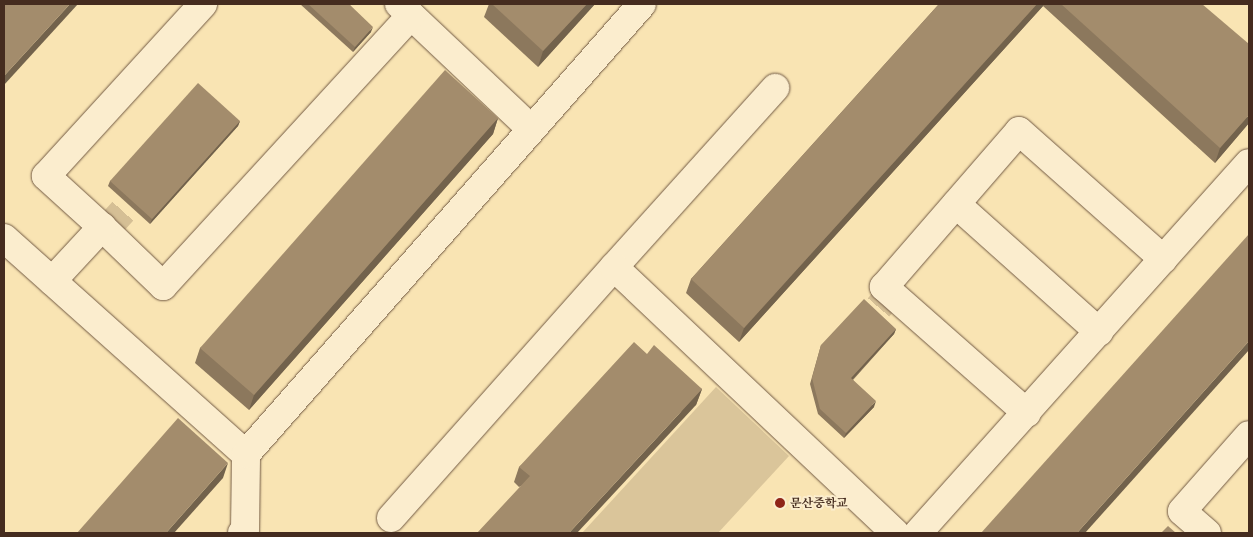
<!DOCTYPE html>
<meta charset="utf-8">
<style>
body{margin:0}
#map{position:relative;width:1253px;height:537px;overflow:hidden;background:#f9e4b3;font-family:"Libre Caslon Text","Noto Serif KR",serif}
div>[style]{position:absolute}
.green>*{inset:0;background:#dac59a}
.minor-tunnel>*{height:28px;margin-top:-14px;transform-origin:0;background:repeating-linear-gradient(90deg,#d5bf95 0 28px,transparent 0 42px)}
.roads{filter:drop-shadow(0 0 1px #725a44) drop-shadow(0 0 1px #725a44)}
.minor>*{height:28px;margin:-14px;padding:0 14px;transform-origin:14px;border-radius:14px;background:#fbedce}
.wall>*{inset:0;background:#8c785d}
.shaded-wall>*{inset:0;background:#72624c}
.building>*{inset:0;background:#a38c6c}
.dots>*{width:14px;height:14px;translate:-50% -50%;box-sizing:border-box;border:2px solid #fbedce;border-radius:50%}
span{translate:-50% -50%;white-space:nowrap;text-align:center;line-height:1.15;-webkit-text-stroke:4px #fbedce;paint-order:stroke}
.poi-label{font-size:12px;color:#452c1f;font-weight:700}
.left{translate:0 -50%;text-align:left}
.frame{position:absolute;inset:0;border:5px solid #452c1f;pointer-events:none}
</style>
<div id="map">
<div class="green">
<div style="clip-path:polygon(716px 387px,789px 456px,718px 533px,582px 533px)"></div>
</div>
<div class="minor-tunnel">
<div style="left:104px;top:232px;width:73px;rotate:-47.8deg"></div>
<div style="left:851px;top:339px;width:61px;rotate:-49deg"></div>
</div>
<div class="roads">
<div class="minor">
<div style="left:399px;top:4px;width:180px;rotate:43.4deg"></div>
<div style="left:956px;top:204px;width:192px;rotate:41.8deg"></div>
<div style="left:102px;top:227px;width:85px;rotate:44deg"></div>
<div style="left:163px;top:286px;width:367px;rotate:-47.5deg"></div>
<div style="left:4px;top:238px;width:324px;rotate:41.8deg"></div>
<div style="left:614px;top:267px;width:241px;rotate:-48deg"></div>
<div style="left:52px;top:281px;width:74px;rotate:-47.2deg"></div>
<div style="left:102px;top:227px;width:76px;rotate:-137.7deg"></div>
<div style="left:46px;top:176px;width:233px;rotate:-47.6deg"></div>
<div style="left:1027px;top:413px;width:191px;rotate:-138.6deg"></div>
<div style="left:884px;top:287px;width:206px;rotate:-49.1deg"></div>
<div style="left:1019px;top:131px;width:193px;rotate:41.6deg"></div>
<div style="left:391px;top:518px;width:336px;rotate:-48.4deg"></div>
<div style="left:614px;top:267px;width:387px;rotate:43.4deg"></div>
<div style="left:242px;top:533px;width:4px;rotate:-45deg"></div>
<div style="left:245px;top:530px;width:76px;rotate:-89.2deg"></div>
<div style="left:246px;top:454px;width:599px;rotate:-48.65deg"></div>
<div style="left:918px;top:533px;width:496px;rotate:-48.2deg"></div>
<div style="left:1207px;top:533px;width:33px;rotate:-139deg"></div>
<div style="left:1182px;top:511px;width:101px;rotate:-48.6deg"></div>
</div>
</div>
<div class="wall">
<div style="clip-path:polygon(300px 4px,349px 4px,371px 32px,353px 52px)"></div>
<div style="clip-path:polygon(489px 4px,595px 4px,538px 67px,484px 17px)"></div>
<div style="clip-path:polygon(939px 4px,1202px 4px,1249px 123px,1215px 163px,1043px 6px,739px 342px,686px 293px,691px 279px)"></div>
<div style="clip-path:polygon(498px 118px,493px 134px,249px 410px,195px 363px,200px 348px)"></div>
<div style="clip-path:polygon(240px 121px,238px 126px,150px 224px,108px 186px,110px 181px)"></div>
<div style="clip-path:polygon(896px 329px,894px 334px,853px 380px,874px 407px,844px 438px,818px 414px,810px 384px,821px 345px)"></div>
<div style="clip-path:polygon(647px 354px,702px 389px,696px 405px,519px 487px,514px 482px,519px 467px)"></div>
</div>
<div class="shaded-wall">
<div style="clip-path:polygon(70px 4px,78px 4px,4px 85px,4px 76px)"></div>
<div style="clip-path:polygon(587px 4px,595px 4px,538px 67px,543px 51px)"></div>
<div style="clip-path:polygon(1037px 4px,1043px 4px,1043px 6px,739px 342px,744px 328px)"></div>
<div style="clip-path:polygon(373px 27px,371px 32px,353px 52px,355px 47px)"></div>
<div style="clip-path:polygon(1249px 115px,1249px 123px,1215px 163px,1220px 148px)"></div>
<div style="clip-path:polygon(498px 118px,493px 134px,249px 410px,254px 395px)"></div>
<div style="clip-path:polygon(240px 121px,238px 126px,150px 224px,152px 219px)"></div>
<div style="clip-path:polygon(896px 329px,894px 334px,849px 383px,851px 378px)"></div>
<div style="clip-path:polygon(1249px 341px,1249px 350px,1085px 533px,1077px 533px)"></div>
<div style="clip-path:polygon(702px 389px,696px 405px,577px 533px,569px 533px)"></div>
<div style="clip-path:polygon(876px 401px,874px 407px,844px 438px,846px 433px)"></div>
<div style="clip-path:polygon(228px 463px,223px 478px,174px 533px,166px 533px)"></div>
</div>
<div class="building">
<div style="clip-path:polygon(4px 4px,70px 4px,4px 76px)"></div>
<div style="clip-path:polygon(308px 4px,349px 4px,373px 27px,355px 47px)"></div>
<div style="clip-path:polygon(492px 4px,587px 4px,543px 51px)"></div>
<div style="clip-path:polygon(939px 4px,1037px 4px,744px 328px,691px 279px)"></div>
<div style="clip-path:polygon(1061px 4px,1202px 4px,1249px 44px,1249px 115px,1220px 148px)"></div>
<div style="clip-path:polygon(445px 70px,498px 118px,254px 395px,200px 348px)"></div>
<div style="clip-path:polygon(198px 83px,240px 121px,152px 219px,110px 181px)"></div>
<div style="clip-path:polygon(1249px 234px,1249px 341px,1077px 533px,981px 533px)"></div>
<div style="clip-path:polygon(864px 299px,896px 329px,851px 378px,876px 401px,846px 433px,820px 409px,812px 378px,821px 345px)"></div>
<div style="clip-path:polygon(634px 342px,647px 354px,654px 345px,702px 389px,569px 533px,477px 533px,530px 476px,519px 467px)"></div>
<div style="clip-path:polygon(178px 418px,228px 463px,166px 533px,77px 533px)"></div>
<div style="clip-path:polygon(1168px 526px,1176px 533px,1161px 533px)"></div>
</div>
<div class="dots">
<div style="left:780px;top:503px;background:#8f2418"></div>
</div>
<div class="poi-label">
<span class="left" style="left:790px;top:503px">문산중학교</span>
</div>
<div class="frame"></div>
</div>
